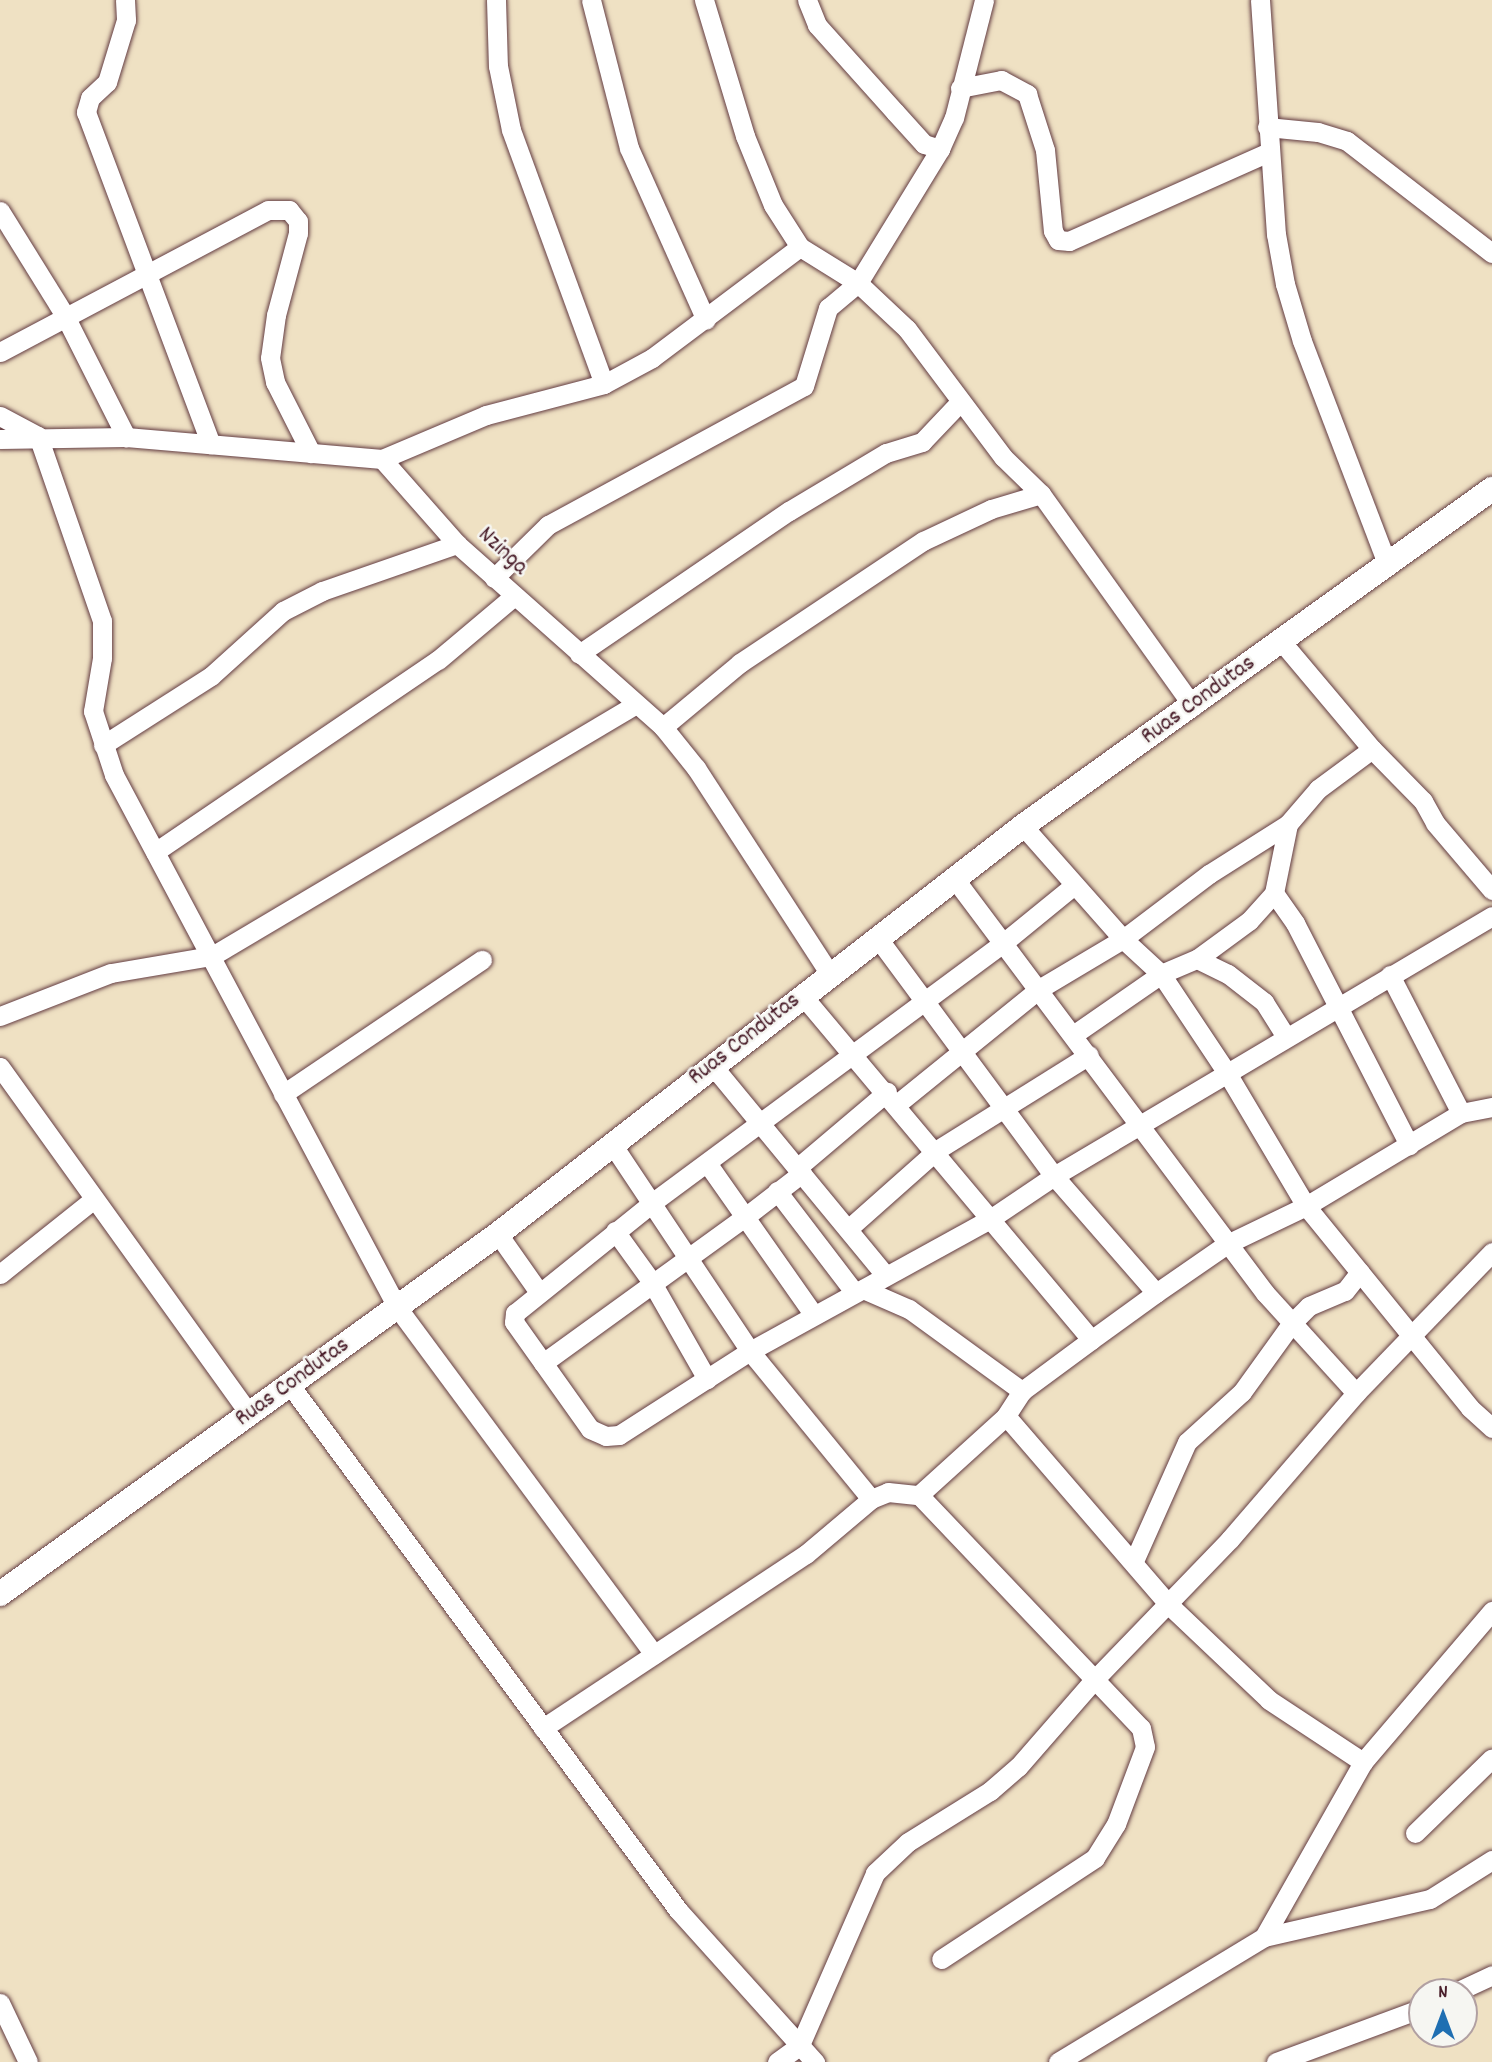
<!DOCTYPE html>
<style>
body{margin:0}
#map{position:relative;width:1492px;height:2062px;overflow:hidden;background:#efe1c3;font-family:Dekko,sans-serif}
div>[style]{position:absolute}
.roads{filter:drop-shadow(0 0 2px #633c42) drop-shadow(0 0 2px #633c42)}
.minor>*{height:19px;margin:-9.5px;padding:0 9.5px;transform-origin:9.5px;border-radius:9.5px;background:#fff}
.tertiary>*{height:24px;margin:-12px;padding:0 12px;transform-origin:12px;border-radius:12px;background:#fff}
span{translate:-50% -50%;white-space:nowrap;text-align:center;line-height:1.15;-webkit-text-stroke:5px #f6f6f2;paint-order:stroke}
.street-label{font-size:24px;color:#4a1f2b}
.north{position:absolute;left:1408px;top:1978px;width:70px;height:70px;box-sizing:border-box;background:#f6f6f2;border:2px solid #b1a0a2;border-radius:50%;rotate:0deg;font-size:19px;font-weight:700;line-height:28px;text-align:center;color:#4a1f2b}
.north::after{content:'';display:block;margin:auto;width:24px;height:32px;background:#1f6fb2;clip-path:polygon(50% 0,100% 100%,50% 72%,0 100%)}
</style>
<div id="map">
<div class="roads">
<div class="minor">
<div style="left:125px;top:0;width:20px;rotate:87deg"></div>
<div style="left:126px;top:20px;width:65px;rotate:107deg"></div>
<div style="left:107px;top:82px;width:23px;rotate:137deg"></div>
<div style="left:90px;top:98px;width:15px;rotate:106deg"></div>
<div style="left:86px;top:112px;width:355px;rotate:69.4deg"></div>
<div style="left:496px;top:0;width:66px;rotate:88.3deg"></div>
<div style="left:498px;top:66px;width:65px;rotate:78.5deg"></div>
<div style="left:511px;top:130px;width:270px;rotate:69.9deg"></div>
<div style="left:591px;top:0;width:153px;rotate:75.6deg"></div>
<div style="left:629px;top:148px;width:188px;rotate:65.9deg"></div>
<div style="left:704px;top:0;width:142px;rotate:73.2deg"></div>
<div style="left:745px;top:136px;width:74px;rotate:67.9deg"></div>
<div style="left:773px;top:205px;width:50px;rotate:57.3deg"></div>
<div style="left:807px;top:0;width:27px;rotate:68deg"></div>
<div style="left:817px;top:25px;width:117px;rotate:48.1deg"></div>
<div style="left:895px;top:112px;width:43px;rotate:47.8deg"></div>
<div style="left:924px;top:144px;width:17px;rotate:17deg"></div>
<div style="left:1260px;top:0;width:235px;rotate:86.1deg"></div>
<div style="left:1276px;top:234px;width:51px;rotate:79.8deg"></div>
<div style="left:1285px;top:284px;width:59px;rotate:73.4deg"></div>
<div style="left:1302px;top:341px;width:239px;rotate:69.1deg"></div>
<div style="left:960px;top:88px;width:42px;rotate:-11deg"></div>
<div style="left:1001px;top:80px;width:30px;rotate:28deg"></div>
<div style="left:1027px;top:94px;width:59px;rotate:72.2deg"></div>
<div style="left:1045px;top:150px;width:81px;rotate:84.4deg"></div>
<div style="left:1053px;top:231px;width:10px;rotate:61deg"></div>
<div style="left:1058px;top:240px;width:11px;rotate:5deg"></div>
<div style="left:1069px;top:241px;width:219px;rotate:-24deg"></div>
<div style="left:1267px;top:127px;width:51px;rotate:5.6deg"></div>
<div style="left:1318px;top:132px;width:30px;rotate:17deg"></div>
<div style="left:1347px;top:141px;width:183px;rotate:37.7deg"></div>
<div style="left:0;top:211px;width:123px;rotate:58.2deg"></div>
<div style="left:65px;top:316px;width:136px;rotate:63.2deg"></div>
<div style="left:0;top:352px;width:303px;rotate:-27.9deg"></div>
<div style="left:268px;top:210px;width:21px"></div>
<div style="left:289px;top:210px;width:14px;rotate:51deg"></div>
<div style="left:298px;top:221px;width:12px;rotate:90deg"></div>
<div style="left:298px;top:233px;width:85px;rotate:105deg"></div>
<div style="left:276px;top:315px;width:43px;rotate:97.9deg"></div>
<div style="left:270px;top:358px;width:25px;rotate:78deg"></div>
<div style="left:275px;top:382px;width:80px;rotate:63.1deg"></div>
<div style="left:0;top:416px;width:43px;rotate:27.8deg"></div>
<div style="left:38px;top:436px;width:196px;rotate:70.9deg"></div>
<div style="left:102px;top:621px;width:37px;rotate:90deg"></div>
<div style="left:102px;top:658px;width:54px;rotate:99.6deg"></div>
<div style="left:93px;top:711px;width:67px;rotate:71.8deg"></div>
<div style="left:114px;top:775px;width:603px;rotate:61.99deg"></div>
<div style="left:397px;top:1307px;width:432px;rotate:53.5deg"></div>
<div style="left:0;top:439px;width:126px;rotate:-0.9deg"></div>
<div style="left:126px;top:437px;width:257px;rotate:4.9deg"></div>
<div style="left:382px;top:459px;width:113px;rotate:48.6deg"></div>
<div style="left:457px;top:544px;width:276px;rotate:41.6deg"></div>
<div style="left:663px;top:727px;width:53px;rotate:51.2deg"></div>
<div style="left:696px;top:768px;width:244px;rotate:57deg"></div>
<div style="left:382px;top:459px;width:113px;rotate:-22.9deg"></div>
<div style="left:486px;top:415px;width:122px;rotate:-14.7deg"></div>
<div style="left:604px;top:384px;width:55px;rotate:-28.4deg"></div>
<div style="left:652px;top:358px;width:185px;rotate:-36.9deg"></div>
<div style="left:800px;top:247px;width:68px;rotate:31.8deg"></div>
<div style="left:858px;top:283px;width:67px;rotate:43.2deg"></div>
<div style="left:907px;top:329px;width:160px;rotate:53.1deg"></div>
<div style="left:1003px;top:457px;width:53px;rotate:44.2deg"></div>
<div style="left:1041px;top:494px;width:261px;rotate:54.4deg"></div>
<div style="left:494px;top:578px;width:76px;rotate:-44.5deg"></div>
<div style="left:548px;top:525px;width:291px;rotate:-28.5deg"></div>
<div style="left:804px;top:386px;width:82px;rotate:-72.9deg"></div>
<div style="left:828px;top:308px;width:39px;rotate:-40deg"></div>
<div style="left:858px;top:283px;width:157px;rotate:-58.5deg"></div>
<div style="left:940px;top:149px;width:34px;rotate:-66deg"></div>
<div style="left:954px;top:118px;width:122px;rotate:-75.7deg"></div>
<div style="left:1281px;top:641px;width:141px;rotate:49.9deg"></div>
<div style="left:1372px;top:749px;width:73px;rotate:45.6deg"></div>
<div style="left:1423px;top:801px;width:25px;rotate:61deg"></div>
<div style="left:1435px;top:823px;width:88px;rotate:49.6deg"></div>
<div style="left:579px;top:654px;width:254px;rotate:-34.3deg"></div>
<div style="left:789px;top:511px;width:113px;rotate:-30.9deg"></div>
<div style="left:886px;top:453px;width:38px;rotate:-17deg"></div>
<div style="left:922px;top:442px;width:55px;rotate:-46.5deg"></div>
<div style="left:663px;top:727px;width:100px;rotate:-39.7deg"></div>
<div style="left:740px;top:663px;width:220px;rotate:-33.7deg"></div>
<div style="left:923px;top:541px;width:75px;rotate:-25.2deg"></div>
<div style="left:991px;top:509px;width:52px;rotate:-16.7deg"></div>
<div style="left:103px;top:745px;width:128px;rotate:-32.6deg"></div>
<div style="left:211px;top:676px;width:97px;rotate:-42.1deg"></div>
<div style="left:283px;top:611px;width:44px;rotate:-27.1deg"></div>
<div style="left:322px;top:591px;width:143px;rotate:-19.2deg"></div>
<div style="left:1023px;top:826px;width:151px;rotate:48.5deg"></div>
<div style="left:1123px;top:939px;width:108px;rotate:-37.1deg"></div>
<div style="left:1209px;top:874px;width:93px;rotate:-32.3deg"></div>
<div style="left:1288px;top:824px;width:46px;rotate:-49.4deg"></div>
<div style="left:1318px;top:789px;width:67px;rotate:-36.5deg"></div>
<div style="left:155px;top:852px;width:342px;rotate:-34.2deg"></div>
<div style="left:438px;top:660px;width:99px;rotate:-40.1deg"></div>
<div style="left:954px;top:878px;width:519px;rotate:53.15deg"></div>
<div style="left:1265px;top:1293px;width:135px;rotate:47.7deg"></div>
<div style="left:1073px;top:886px;width:90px;rotate:140.8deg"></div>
<div style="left:1003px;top:943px;width:437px;rotate:143.5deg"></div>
<div style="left:652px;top:1203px;width:176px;rotate:141.2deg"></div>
<div style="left:515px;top:1313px;width:9px;rotate:96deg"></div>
<div style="left:514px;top:1322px;width:131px;rotate:54.6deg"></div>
<div style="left:590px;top:1429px;width:17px;rotate:24deg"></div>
<div style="left:606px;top:1436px;width:13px;rotate:-4deg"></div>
<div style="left:619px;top:1435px;width:156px;rotate:-32.7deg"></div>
<div style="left:750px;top:1351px;width:274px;rotate:-28.8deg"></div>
<div style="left:990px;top:1219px;width:77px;rotate:-33.9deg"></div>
<div style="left:1054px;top:1176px;width:509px;rotate:-30.69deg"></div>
<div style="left:1274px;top:893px;width:37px;rotate:55deg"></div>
<div style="left:1295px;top:923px;width:250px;rotate:62.8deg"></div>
<div style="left:877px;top:937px;width:297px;rotate:53.5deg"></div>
<div style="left:1054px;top:1176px;width:155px;rotate:48.9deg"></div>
<div style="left:1156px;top:1293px;width:86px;rotate:-34.6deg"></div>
<div style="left:1227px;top:1244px;width:88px;rotate:-25.7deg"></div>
<div style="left:1306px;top:1206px;width:181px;rotate:-31deg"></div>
<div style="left:1461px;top:1113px;width:32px;rotate:-11deg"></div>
<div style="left:1197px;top:959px;width:64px;rotate:-36.2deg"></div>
<div style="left:1249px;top:921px;width:38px;rotate:-48deg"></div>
<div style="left:1274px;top:893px;width:70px;rotate:-78.5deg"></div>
<div style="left:1390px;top:975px;width:155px;rotate:62.8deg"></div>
<div style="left:802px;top:995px;width:450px;rotate:50deg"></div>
<div style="left:1091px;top:1340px;width:86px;rotate:143.5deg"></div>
<div style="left:1022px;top:1391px;width:30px;rotate:123deg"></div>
<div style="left:0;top:1016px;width:119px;rotate:-21.2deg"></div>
<div style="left:111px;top:973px;width:102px;rotate:-9.6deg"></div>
<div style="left:212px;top:956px;width:493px;rotate:-30.7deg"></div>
<div style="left:1073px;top:1035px;width:107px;rotate:-34.7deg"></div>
<div style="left:1161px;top:974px;width:119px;rotate:56.3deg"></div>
<div style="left:1227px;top:1073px;width:155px;rotate:59.3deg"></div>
<div style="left:1306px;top:1206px;width:260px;rotate:50.9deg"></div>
<div style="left:1470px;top:1408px;width:30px;rotate:42deg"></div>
<div style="left:712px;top:1065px;width:273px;rotate:50.5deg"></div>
<div style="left:0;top:1067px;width:428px;rotate:54.3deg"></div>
<div style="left:283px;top:1094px;width:240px;rotate:-34deg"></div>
<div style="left:897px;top:1104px;width:183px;rotate:-39deg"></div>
<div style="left:1039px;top:989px;width:98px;rotate:-30.8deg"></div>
<div style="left:1123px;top:939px;width:52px;rotate:42.6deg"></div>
<div style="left:1161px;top:974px;width:39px;rotate:-23deg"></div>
<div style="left:1197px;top:959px;width:34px;rotate:26deg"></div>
<div style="left:1228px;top:974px;width:46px;rotate:37.9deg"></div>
<div style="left:1264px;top:1002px;width:41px;rotate:57.8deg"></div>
<div style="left:612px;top:1144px;width:249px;rotate:56.3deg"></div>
<div style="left:750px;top:1351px;width:191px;rotate:50.7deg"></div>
<div style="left:797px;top:1168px;width:118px;rotate:-40.2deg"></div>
<div style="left:802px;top:1173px;width:72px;rotate:142.3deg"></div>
<div style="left:745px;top:1217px;width:120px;rotate:54.9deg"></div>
<div style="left:777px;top:1191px;width:128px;rotate:52.6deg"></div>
<div style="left:848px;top:1229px;width:119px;rotate:-41.6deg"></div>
<div style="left:937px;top:1150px;width:179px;rotate:-32deg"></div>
<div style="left:615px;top:1231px;width:62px;rotate:54.2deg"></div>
<div style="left:651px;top:1281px;width:113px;rotate:60.3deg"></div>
<div style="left:498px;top:1234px;width:70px;rotate:54.9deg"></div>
<div style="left:0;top:1274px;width:120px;rotate:-38.6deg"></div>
<div style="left:863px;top:1289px;width:50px;rotate:23.5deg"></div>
<div style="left:909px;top:1309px;width:140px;rotate:36deg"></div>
<div style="left:1091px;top:1340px;width:80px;rotate:-35.9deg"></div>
<div style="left:543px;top:1363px;width:249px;rotate:-35.9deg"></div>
<div style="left:745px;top:1217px;width:66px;rotate:-125.1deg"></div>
<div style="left:290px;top:1385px;width:653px;rotate:53.53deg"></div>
<div style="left:678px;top:1910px;width:205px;rotate:48deg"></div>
<div style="left:919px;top:1495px;width:322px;rotate:46.4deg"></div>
<div style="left:1141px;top:1728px;width:19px;rotate:78deg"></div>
<div style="left:1145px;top:1747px;width:82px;rotate:110.6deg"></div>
<div style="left:1116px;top:1824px;width:40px;rotate:122deg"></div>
<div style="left:1095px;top:1858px;width:184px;rotate:146.7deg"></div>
<div style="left:1134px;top:1561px;width:130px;rotate:-66deg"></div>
<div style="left:1187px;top:1442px;width:74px;rotate:-42.3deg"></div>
<div style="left:1242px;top:1392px;width:84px;rotate:-54.2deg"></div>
<div style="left:1291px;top:1324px;width:25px;rotate:-45deg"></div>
<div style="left:1309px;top:1306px;width:39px;rotate:-23deg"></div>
<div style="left:1345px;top:1291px;width:24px;rotate:-52deg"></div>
<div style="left:543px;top:1728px;width:315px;rotate:-33.5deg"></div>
<div style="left:806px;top:1554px;width:85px;rotate:-40.2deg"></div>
<div style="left:871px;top:1499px;width:18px;rotate:-22deg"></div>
<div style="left:888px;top:1492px;width:31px;rotate:6deg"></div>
<div style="left:919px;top:1495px;width:118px;rotate:-42.2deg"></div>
<div style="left:1006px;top:1416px;width:248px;rotate:49.2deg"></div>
<div style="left:1168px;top:1604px;width:139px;rotate:43.5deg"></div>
<div style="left:1269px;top:1700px;width:113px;rotate:33.4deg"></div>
<div style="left:1415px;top:1833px;width:107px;rotate:-44.2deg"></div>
<div style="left:1264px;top:1937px;width:201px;rotate:-60.5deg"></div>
<div style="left:1363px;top:1762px;width:199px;rotate:-49.5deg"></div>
<div style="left:1456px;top:1992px;width:40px;rotate:-25deg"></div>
<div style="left:0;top:2003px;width:65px;rotate:64.6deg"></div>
<div style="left:777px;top:2062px;width:29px;rotate:-36deg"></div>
<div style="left:800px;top:2045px;width:188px;rotate:-66.4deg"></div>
<div style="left:875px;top:1873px;width:45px;rotate:-43.2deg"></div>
<div style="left:908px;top:1842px;width:97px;rotate:-31.9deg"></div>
<div style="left:990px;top:1791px;width:37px;rotate:-41deg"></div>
<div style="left:1018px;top:1767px;width:116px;rotate:-48.9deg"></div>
<div style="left:1094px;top:1680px;width:196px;rotate:-46deg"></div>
<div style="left:1230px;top:1539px;width:193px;rotate:-49.2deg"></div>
<div style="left:1356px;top:1393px;width:196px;rotate:-46deg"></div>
<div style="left:1058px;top:2062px;width:241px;rotate:-31.2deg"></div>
<div style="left:1264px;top:1937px;width:170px;rotate:-12.9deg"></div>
<div style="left:1430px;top:1899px;width:73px;rotate:-32.2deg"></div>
<div style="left:1276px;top:2062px;width:156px;rotate:-20.3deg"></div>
</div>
<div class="tertiary">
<div style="left:0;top:1594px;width:614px;rotate:-35.86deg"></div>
<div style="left:498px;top:1234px;width:665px;rotate:-37.85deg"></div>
<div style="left:1023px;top:826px;width:578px;rotate:-35.7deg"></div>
</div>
</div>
<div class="street-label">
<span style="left:502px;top:552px;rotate:43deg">Nzinga</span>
<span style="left:1199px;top:701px;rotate:-36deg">Ruas Condutas</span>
<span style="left:745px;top:1040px;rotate:-38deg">Ruas Condutas</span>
<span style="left:293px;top:1383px;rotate:-36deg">Ruas Condutas</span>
</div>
<div class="north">N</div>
</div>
